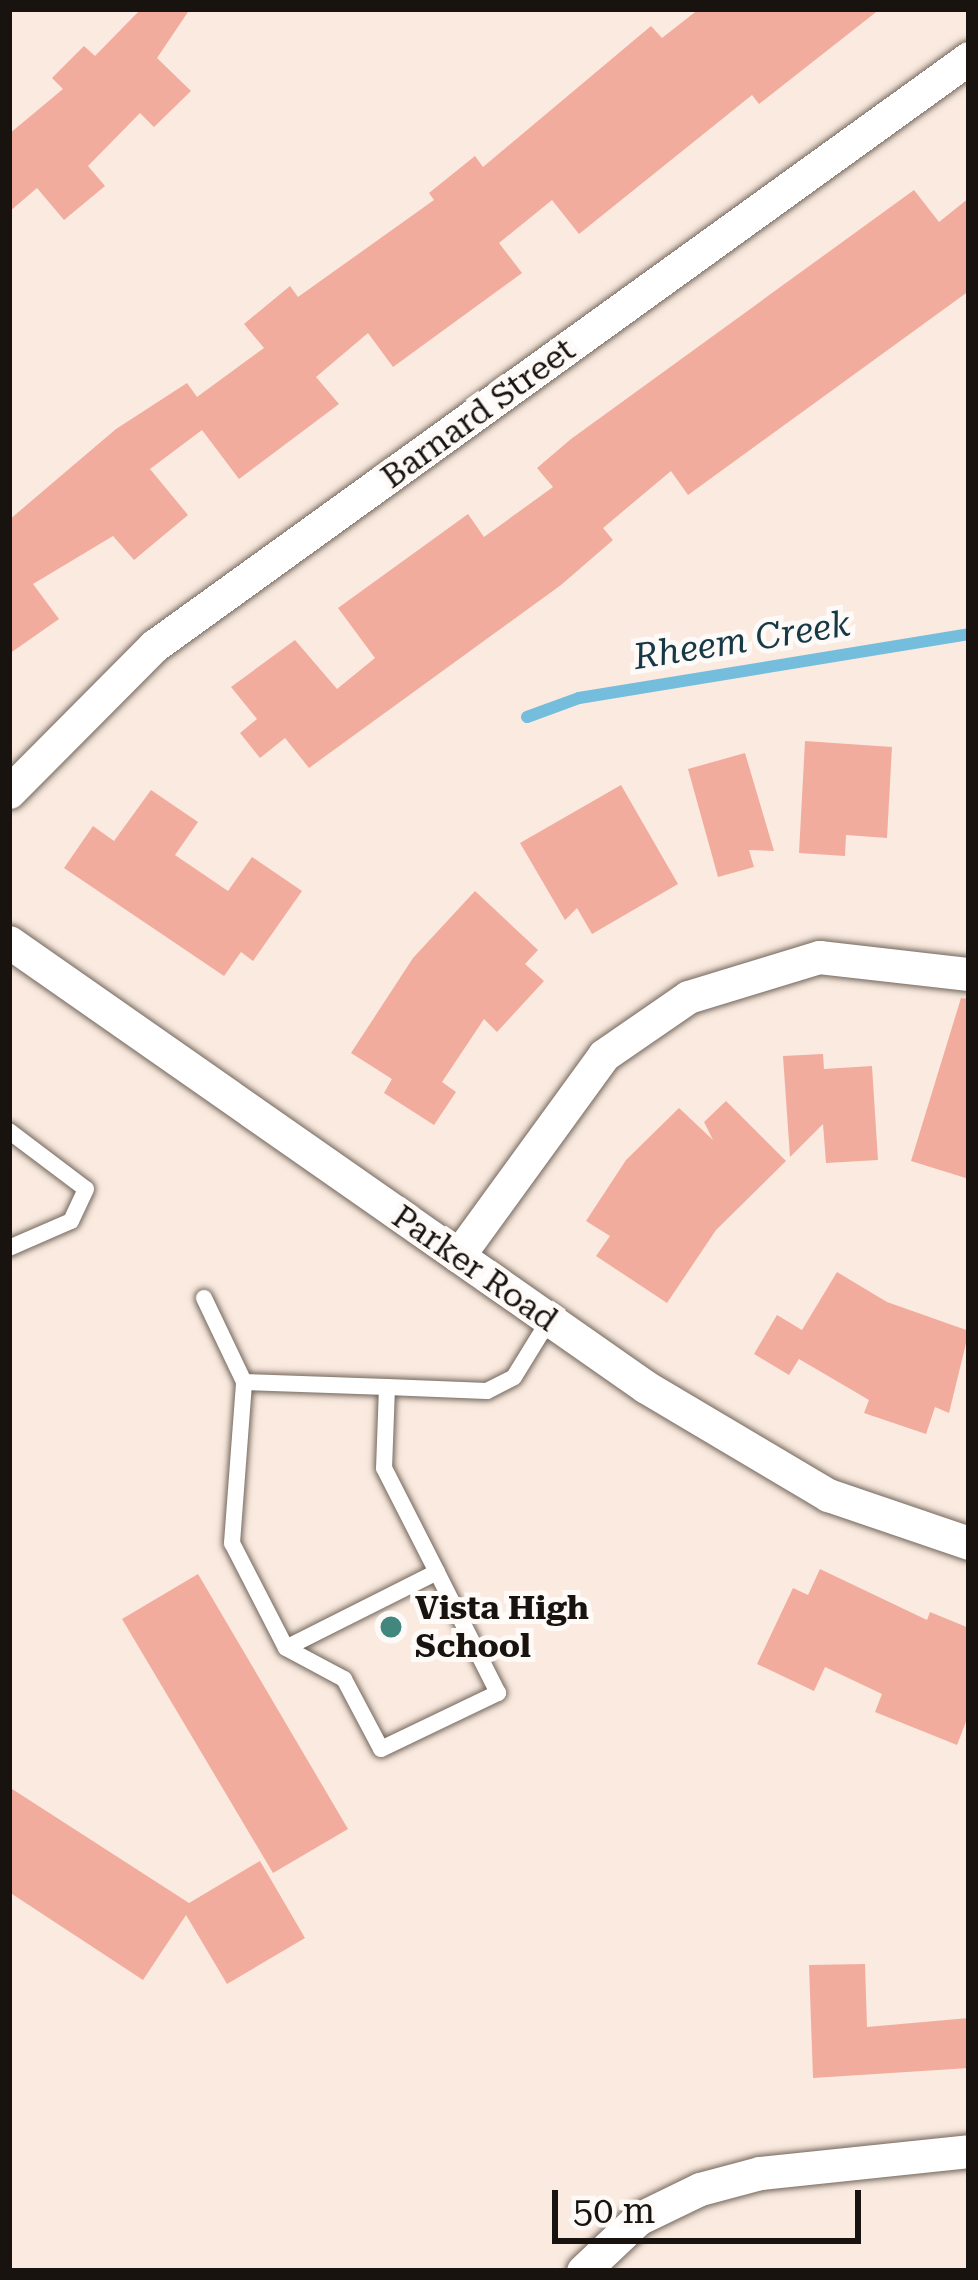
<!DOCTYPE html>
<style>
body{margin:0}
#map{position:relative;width:978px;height:2280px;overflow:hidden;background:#faeadf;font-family:"Roboto Serif",serif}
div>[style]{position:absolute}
.stream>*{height:12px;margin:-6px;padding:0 6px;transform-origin:6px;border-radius:6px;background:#74bddc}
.building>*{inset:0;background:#f2ac9d}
.roads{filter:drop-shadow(0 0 3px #73665c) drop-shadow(0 0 3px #73665c)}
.lane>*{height:16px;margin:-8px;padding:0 8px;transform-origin:8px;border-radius:8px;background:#fff}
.street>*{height:33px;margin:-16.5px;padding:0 16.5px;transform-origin:16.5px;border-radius:16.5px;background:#fff}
.dots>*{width:33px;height:33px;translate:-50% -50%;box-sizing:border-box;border:6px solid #fdfaf8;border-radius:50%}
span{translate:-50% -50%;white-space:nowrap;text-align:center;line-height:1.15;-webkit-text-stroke:10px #fdfaf8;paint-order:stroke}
.street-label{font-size:33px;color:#19130f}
.poi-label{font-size:33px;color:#19130f;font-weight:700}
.left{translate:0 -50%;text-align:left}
.water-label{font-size:36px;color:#173946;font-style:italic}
.frame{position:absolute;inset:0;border:12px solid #19130f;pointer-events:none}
.scale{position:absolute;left:552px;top:2190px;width:309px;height:54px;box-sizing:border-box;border:6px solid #19130f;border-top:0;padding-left:15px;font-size:36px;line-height:42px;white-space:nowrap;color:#19130f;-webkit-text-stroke:9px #fdfaf8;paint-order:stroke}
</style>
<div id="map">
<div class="stream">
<div style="left:527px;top:717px;width:55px;rotate:-20.1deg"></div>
<div style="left:579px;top:698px;width:395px;rotate:-9.3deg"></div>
</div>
<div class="building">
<div style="clip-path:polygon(141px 9px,190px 9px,157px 58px,191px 91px,154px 127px,140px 113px,88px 166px,105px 186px,64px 220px,37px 188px,9px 212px,9px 134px,63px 89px,52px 78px,84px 46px,95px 56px)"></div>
<div style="clip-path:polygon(699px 9px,880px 9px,759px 104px,752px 95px,579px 234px,552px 200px,499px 243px,522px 273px,393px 367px,368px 333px,316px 377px,339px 404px,239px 479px,202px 430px,150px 469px,188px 515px,134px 560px,113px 536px,33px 584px,59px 619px,9px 654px,9px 520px,116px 429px,187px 383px,197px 397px,264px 348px,244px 324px,290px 286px,298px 297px,434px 200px,429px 193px,475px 156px,483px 167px,651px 26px,662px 38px)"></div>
<div style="clip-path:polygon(914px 190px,939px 222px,969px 198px,969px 291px,688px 495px,671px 471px,603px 528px,613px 540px,561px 585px,309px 768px,285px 738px,260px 758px,240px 733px,257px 719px,231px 687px,295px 640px,337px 689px,375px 658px,338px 608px,468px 514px,484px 537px,553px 487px,537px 468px,571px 439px)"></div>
<div style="clip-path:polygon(805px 741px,892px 747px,887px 838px,846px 835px,845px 856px,799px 853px)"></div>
<div style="clip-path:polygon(745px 753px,774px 851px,749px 850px,754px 867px,718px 877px,688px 769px)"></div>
<div style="clip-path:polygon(621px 785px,678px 884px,592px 934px,577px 908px,565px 920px,520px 843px)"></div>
<div style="clip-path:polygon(151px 790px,198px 822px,175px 855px,228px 891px,252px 857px,302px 891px,253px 961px,241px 952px,224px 976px,64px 868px,93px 826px,114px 841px)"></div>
<div style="clip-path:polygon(475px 891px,538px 950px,525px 964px,544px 981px,497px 1032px,484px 1019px,442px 1082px,456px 1092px,434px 1125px,384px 1093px,392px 1079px,351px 1053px,413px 958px)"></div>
<div style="clip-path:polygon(961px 998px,969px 999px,969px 1179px,911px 1161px)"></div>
<div style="clip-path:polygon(823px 1054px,824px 1069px,872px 1066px,878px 1160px,826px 1163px,823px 1124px,790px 1157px,783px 1056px)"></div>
<div style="clip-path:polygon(726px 1101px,786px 1161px,716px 1230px,667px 1303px,596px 1256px,610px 1236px,586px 1221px,626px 1160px,679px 1108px,713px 1140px,704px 1122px)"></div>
<div style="clip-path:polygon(837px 1272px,887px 1302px,969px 1331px,949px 1413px,935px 1407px,926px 1434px,864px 1413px,869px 1400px,799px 1359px,789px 1375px,754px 1354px,777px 1315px,802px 1330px)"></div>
<div style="clip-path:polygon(820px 1569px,927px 1620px,930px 1612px,969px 1628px,969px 1714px,957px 1745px,875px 1712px,882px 1694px,825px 1667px,814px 1691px,757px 1664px,793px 1588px,808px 1595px)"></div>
<div style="clip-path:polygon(198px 1574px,348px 1829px,273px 1873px,122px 1619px)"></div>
<div style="clip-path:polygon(9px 1787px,189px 1903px,260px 1861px,305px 1938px,227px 1984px,186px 1915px,143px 1980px,9px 1892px)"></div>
<div style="clip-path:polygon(865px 1964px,867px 2027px,969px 2018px,969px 2068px,813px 2078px,809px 1965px)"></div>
</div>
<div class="roads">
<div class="lane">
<div style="left:9px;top:1131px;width:96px;rotate:37deg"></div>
<div style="left:86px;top:1189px;width:35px;rotate:115deg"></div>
<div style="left:71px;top:1221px;width:68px;rotate:156.5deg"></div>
<div style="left:204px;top:1298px;width:93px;rotate:64.5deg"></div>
<div style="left:387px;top:1387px;width:81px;rotate:92.1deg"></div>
<div style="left:384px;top:1468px;width:117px;rotate:63deg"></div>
<div style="left:437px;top:1572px;width:169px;rotate:153.3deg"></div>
<div style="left:286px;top:1648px;width:118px;rotate:-117.2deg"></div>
<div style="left:232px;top:1543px;width:161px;rotate:-85.7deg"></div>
<div style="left:244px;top:1382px;width:143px;rotate:2deg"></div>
<div style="left:387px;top:1387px;width:100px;rotate:2.3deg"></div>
<div style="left:487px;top:1391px;width:30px;rotate:-27deg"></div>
<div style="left:514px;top:1377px;width:67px;rotate:-58.4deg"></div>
<div style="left:286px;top:1648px;width:66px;rotate:28.1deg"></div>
<div style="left:344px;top:1679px;width:79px;rotate:62.1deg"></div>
<div style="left:381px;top:1749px;width:130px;rotate:-25.6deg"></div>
<div style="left:498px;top:1693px;width:136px;rotate:-116.8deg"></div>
</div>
<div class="street">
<div style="left:9px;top:792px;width:206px;rotate:-45.2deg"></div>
<div style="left:154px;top:646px;width:1005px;rotate:-35.81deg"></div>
<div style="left:9px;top:942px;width:777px;rotate:34.94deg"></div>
<div style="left:646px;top:1387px;width:212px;rotate:30.7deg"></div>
<div style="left:828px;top:1495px;width:149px;rotate:18.8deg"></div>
<div style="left:458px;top:1256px;width:248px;rotate:-54deg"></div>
<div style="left:604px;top:1055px;width:102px;rotate:-34.6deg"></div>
<div style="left:688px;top:997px;width:137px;rotate:-17deg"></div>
<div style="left:819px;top:957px;width:151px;rotate:6.5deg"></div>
<div style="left:583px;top:2271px;width:76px;rotate:-43.4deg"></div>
<div style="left:638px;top:2219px;width:69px;rotate:-25.8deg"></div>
<div style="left:700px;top:2189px;width:62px;rotate:-14.9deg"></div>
<div style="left:760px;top:2173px;width:210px;rotate:-6deg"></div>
</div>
</div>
<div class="dots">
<div style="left:391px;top:1627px;background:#42877d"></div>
</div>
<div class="street-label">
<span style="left:478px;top:413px;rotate:-36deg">Barnard Street</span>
<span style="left:475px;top:1268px;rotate:35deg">Parker Road</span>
</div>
<div class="poi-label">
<span class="left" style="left:415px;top:1627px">Vista High<br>School</span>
</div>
<div class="water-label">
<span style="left:742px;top:641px;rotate:-9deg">Rheem Creek</span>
</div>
<div class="frame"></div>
<div class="scale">50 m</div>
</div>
